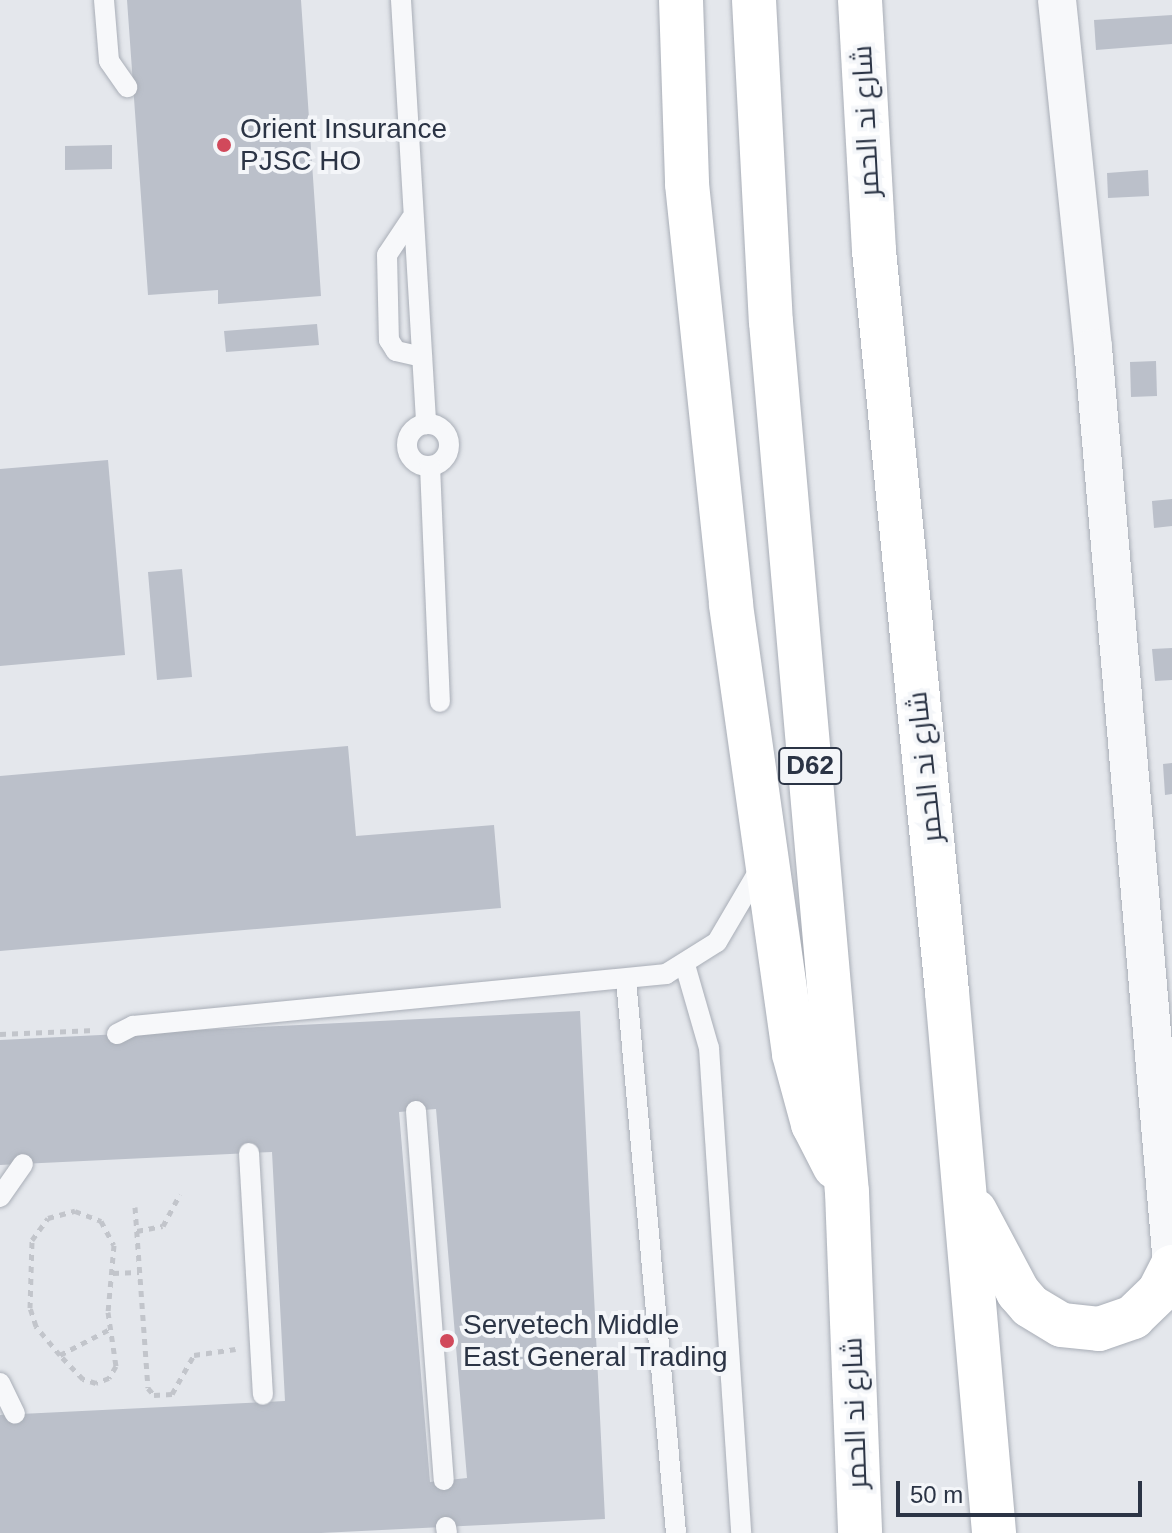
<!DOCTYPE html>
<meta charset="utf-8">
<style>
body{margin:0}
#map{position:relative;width:1172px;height:1533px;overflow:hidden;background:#e4e7ec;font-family:Helvetica,Cairo,sans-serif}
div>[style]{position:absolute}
.building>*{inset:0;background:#bbc0ca}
.path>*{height:5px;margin-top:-2.5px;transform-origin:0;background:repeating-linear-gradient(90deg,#c2c5cb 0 6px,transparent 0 12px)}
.roads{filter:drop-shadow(0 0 2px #a9aeb7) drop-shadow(0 0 2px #a9aeb7)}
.lane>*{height:20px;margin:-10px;padding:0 10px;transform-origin:10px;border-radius:10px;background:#f7f8fa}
.lane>.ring{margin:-10px;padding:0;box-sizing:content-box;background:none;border:20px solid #f7f8fa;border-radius:50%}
.street>*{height:38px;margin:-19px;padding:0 19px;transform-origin:19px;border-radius:19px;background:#f7f8fa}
.primary>*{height:44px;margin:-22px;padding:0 22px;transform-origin:22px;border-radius:22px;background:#fff}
.dots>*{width:22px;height:22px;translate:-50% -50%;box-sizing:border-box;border:4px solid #f4f6f9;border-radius:50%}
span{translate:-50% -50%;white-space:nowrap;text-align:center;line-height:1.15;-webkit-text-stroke:8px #f4f6f9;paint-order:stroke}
.shield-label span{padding:2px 6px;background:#f4f6f9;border:2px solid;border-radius:6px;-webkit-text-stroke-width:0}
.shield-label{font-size:26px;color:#2b3445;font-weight:700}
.street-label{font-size:28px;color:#2b3445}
.poi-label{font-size:28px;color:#2b3445}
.left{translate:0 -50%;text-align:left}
.scale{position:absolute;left:896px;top:1481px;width:246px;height:36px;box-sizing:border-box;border:4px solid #2b3445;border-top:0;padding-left:10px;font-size:24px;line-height:28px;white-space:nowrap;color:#2b3445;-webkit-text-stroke:6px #f4f6f9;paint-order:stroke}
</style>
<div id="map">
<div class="building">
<div style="clip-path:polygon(127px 0,301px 0,321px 296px,218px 304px,218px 290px,148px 295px)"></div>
<div style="clip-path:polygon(1172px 15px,1172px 44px,1096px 50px,1094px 20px)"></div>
<div style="clip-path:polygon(112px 145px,112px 169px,65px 170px,65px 146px)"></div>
<div style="clip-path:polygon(1148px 170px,1149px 196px,1108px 198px,1107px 173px)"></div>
<div style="clip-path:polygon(317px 324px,319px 345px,226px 352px,224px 331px)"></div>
<div style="clip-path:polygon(1156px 361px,1157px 396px,1131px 397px,1130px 362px)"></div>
<div style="clip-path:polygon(108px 460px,125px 655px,0 666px,0 469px)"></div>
<div style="clip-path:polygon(1172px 499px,1172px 526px,1154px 528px,1152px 501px)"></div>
<div style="clip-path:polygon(182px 569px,192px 677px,157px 680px,148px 572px)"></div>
<div style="clip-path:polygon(1172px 648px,1172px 680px,1155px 681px,1152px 649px)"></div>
<div style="clip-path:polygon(348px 746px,356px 836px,494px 825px,501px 908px,0 951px,0 776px)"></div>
<div style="clip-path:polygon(1172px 763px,1172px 794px,1165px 795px,1163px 764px)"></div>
<div style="clip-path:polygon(evenodd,580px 1011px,605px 1519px,321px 1533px,0 1533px,0 1415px,285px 1401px,272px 1152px,0 1165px,0 1040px,580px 1011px,436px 1109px,467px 1478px,430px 1482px,399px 1112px,436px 1109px)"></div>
</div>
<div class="path">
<div style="left:0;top:1034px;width:95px;rotate:-2.4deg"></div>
<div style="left:135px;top:1207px;width:181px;rotate:85.9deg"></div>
<div style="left:148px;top:1388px;width:9px;rotate:49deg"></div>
<div style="left:154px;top:1395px;width:18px;rotate:-3deg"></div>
<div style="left:172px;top:1394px;width:45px;rotate:-60.6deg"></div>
<div style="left:194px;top:1355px;width:42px;rotate:-8.1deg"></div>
<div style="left:75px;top:1211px;width:28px;rotate:21deg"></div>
<div style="left:101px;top:1221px;width:27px;rotate:62deg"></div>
<div style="left:114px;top:1245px;width:67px;rotate:95.1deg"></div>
<div style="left:108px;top:1312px;width:55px;rotate:81.6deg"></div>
<div style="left:116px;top:1366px;width:14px;rotate:120deg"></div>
<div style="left:109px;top:1378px;width:14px;rotate:159deg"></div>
<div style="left:96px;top:1383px;width:14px;rotate:-163deg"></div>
<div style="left:83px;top:1379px;width:33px;rotate:-134deg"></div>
<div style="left:60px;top:1355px;width:38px;rotate:-130deg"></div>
<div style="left:36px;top:1326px;width:19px;rotate:-108deg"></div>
<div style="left:30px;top:1308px;width:68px;rotate:-88.3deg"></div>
<div style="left:32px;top:1240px;width:27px;rotate:-54deg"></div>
<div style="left:48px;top:1218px;width:28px;rotate:-15deg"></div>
<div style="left:137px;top:1231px;width:26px;rotate:-11deg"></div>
<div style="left:163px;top:1226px;width:36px;rotate:-62deg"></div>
<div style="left:113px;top:1273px;width:26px;rotate:-2deg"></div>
<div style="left:60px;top:1355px;width:56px;rotate:-27.5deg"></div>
</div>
<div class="roads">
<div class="lane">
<div style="left:104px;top:0;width:61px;rotate:85.3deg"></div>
<div style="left:109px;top:61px;width:32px;rotate:55deg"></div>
<div style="left:401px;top:0;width:425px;rotate:86.6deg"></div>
<div style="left:411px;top:219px;width:43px;rotate:123.7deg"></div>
<div style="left:387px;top:255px;width:85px;rotate:88.7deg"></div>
<div style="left:389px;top:340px;width:13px;rotate:58deg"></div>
<div style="left:396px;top:351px;width:27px;rotate:13deg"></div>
<div class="ring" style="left:407px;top:424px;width:22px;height:22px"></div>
<div style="left:430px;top:466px;width:236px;rotate:87.6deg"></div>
<div style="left:685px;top:965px;width:86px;rotate:73.9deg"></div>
<div style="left:709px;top:1048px;width:486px;rotate:86.2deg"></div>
<div style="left:626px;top:980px;width:555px;rotate:84.83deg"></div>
<div style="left:117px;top:1034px;width:18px;rotate:-27deg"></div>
<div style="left:133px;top:1026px;width:536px;rotate:-5.57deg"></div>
<div style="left:666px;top:974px;width:60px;rotate:-32.1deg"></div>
<div style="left:717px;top:942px;width:87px;rotate:-59.6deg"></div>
<div style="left:416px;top:1111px;width:370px;rotate:85.7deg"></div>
<div style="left:249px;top:1153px;width:242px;rotate:86.7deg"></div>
<div style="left:0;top:1197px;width:40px;rotate:-55.1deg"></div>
<div style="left:0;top:1383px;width:34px;rotate:64deg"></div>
<div style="left:446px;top:1527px;width:6px;rotate:81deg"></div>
</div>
<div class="street">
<div style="left:1057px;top:0;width:350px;rotate:84.1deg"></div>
<div style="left:1093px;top:348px;width:919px;rotate:85.07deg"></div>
</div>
<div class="primary">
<div style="left:681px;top:0;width:184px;rotate:88.1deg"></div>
<div style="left:687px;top:184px;width:423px;rotate:84deg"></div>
<div style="left:731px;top:605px;width:453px;rotate:82deg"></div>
<div style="left:794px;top:1054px;width:73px;rotate:74.8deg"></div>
<div style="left:813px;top:1124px;width:48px;rotate:62.9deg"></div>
<div style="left:754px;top:0;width:322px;rotate:87deg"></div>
<div style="left:771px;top:322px;width:873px;rotate:85.01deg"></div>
<div style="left:847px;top:1192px;width:341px;rotate:87.8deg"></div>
<div style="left:860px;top:0;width:251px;rotate:86.8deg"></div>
<div style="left:874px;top:251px;width:745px;rotate:84.37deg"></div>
<div style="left:947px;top:992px;width:543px;rotate:85.03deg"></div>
<div style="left:975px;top:1211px;width:92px;rotate:62deg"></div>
<div style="left:1018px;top:1292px;width:18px;rotate:49deg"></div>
<div style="left:1030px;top:1306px;width:37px;rotate:31deg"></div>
<div style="left:1062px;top:1325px;width:37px;rotate:6deg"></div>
<div style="left:1099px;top:1329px;width:36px;rotate:-19deg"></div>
<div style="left:1133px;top:1317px;width:36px;rotate:-44deg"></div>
<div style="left:1159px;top:1292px;width:28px;rotate:-63deg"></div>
</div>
</div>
<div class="dots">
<div style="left:224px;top:145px;background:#d1495b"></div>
<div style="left:447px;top:1341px;background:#d1495b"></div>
</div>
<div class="shield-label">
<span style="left:810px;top:766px">D62</span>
</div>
<div class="street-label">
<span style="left:866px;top:121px;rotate:-93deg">شارع ند الحمر</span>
<span style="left:925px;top:767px;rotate:-96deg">شارع ند الحمر</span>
<span style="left:855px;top:1413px;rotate:-92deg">شارع ند الحمر</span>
</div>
<div class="poi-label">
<span class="left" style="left:240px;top:145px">Orient Insurance<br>PJSC HO</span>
<span class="left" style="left:463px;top:1341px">Servetech Middle<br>East General Trading</span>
</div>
<div class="scale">50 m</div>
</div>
